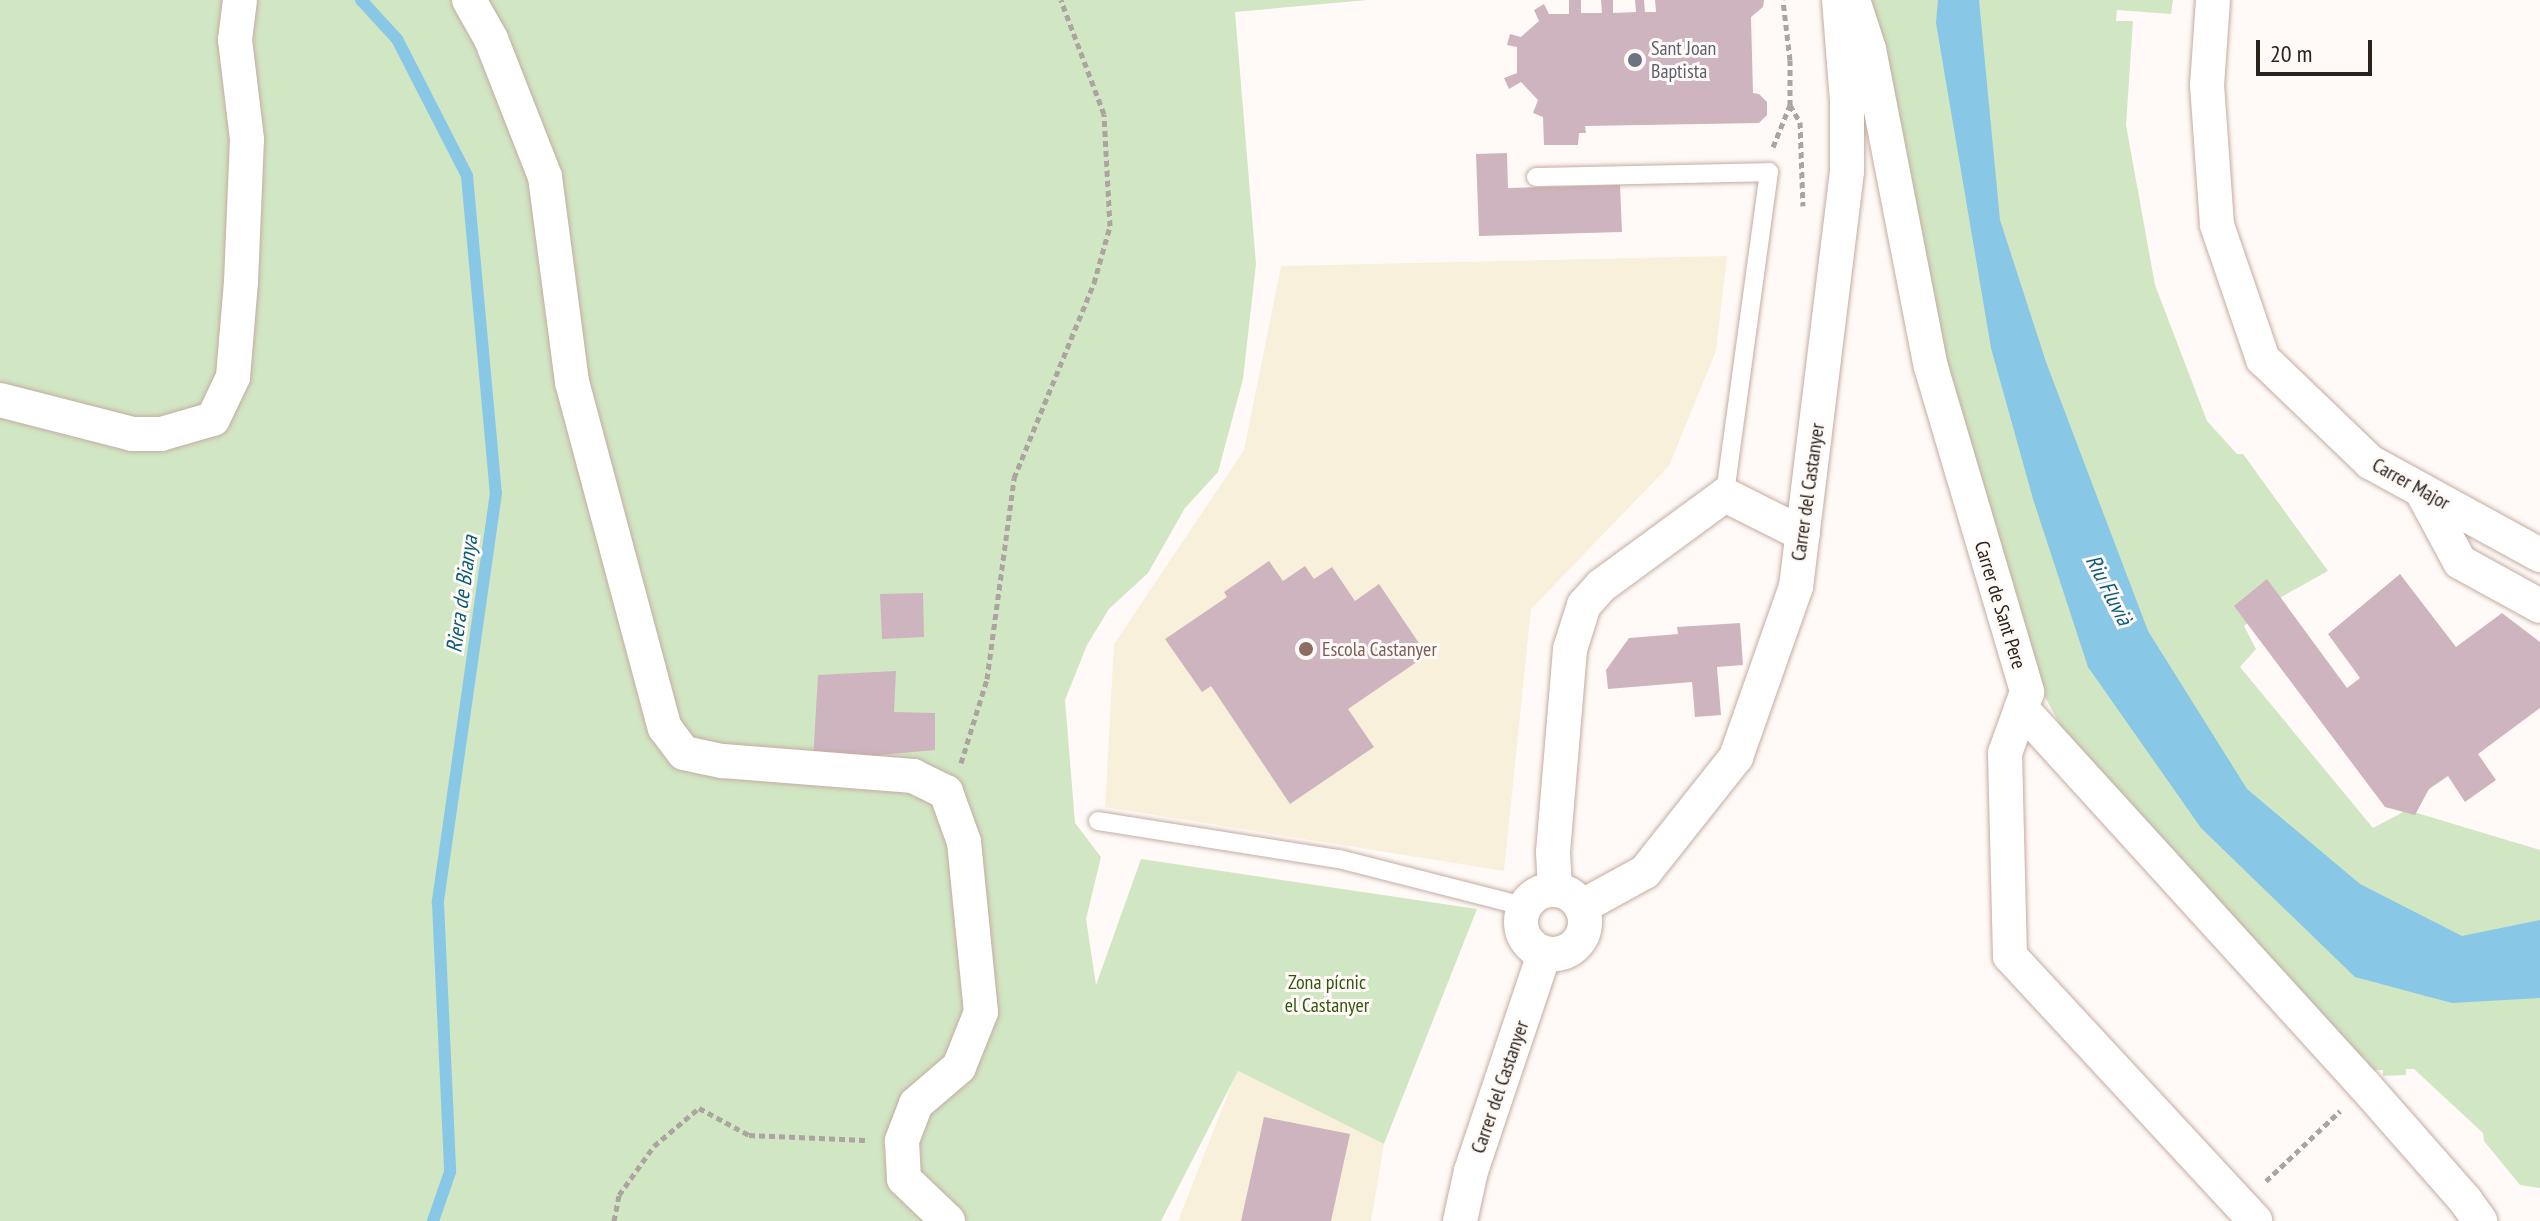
<!DOCTYPE html>
<meta charset="utf-8">
<style>
body{margin:0}
#map{position:relative;width:2540px;height:1221px;overflow:hidden;background:#fffaf7;font-family:"PT Sans Narrow",sans-serif}
div>[style]{position:absolute}
.education>*{inset:0;background:#f9f0db}
.green>*{inset:0;background:#d1e6c3}
.water>*{inset:0;background:#88c7e5}
.stream>*{height:12px;margin:-6px;padding:0 6px;transform-origin:6px;border-radius:6px;background:#88c7e5}
.building>*{inset:0;background:#ceb4bf}
.path>*{height:5px;margin-top:-2.5px;transform-origin:0;background:repeating-linear-gradient(90deg,#aba4a0 0 6px,transparent 0 10px)}
.roads{filter:drop-shadow(0 0 2px #c4aca2) drop-shadow(0 0 2px #c4aca2)}
.service>*{height:18px;margin:-9px;padding:0 9px;transform-origin:9px;border-radius:9px;background:#fff}
.minor>*{height:34px;margin:-17px;padding:0 17px;transform-origin:17px;border-radius:17px;background:#fff}
.minor>.ring{margin:-17px;padding:0;box-sizing:content-box;background:none;border:34px solid #fff;border-radius:50%}
.dots>*{width:22px;height:22px;translate:-50% -50%;box-sizing:border-box;border:4px solid #fffaf7;border-radius:50%}
span{translate:-50% -50%;white-space:nowrap;text-align:center;line-height:1.15;-webkit-text-stroke:6px #fffaf7;paint-order:stroke}
.worship-label{font-size:20px;color:#5b616d}
.left{translate:0 -50%;text-align:left}
.street-label{font-size:20px;color:#2b211d}
.education-label{font-size:20px;color:#785e54}
.park-label{font-size:20px;color:#33560c}
.water-label{font-size:22px;color:#085c7a;font-style:italic}
.scale{position:absolute;left:2256px;top:40px;width:116px;height:36px;box-sizing:border-box;border:4px solid #2b211d;border-top:0;padding-left:10px;font-size:24px;line-height:28px;white-space:nowrap;color:#2b211d;-webkit-text-stroke:6px #fffaf7;paint-order:stroke}
</style>
<div id="map">
<div class="education">
<div style="clip-path:polygon(1727px 256px,1716px 351px,1669px 466px,1531px 609px,1504px 871px,1105px 807px,1114px 644px,1244px 450px,1281px 266px)"></div>
<div style="clip-path:polygon(1237px 1071px,1384px 1144px,1371px 1221px,1178px 1221px)"></div>
</div>
<div class="green">
<div style="clip-path:polygon(0 0,1367px 0,1235px 12px,1256px 264px,1243px 379px,1218px 472px,1185px 508px,1148px 573px,1109px 609px,1087px 645px,1065px 700px,1075px 823px,1101px 857px,1086px 919px,1096px 985px,1141px 859px,1477px 909px,1384px 1144px,1238px 1071px,1161px 1221px,0 1221px)"></div>
<div style="clip-path:polygon(1867px 0,2173px 0,2171px 14px,2117px 10px,2116px 21px,2133px 21px,2126px 125px,2155px 285px,2207px 421px,2237px 454px,2243px 454px,2328px 571px,2283px 596px,2244px 626px,2256px 649px,2240px 667px,2373px 828px,2407px 810px,2540px 850px,2540px 1188px,2520px 1185px,2484px 1141px,2483px 1133px,2414px 1069px,2406px 1069px,2406px 1075px,2383px 1076px,2383px 1070px,2371px 1070px,2365px 1059px,2360px 1059px,2070px 743px,2033px 675px,1940px 374px)"></div>
</div>
<div class="water">
<div style="clip-path:polygon(1938px 0,1979px 0,2000px 220px,2046px 362px,2148px 631px,2247px 789px,2360px 884px,2462px 936px,2540px 920px,2540px 998px,2452px 1003px,2355px 977px,2201px 828px,2088px 667px,2033px 499px,1991px 348px,1936px 23px)"></div>
</div>
<div class="stream">
<div style="left:361px;top:0;width:53px;rotate:47.3deg"></div>
<div style="left:397px;top:39px;width:154px;rotate:62.9deg"></div>
<div style="left:467px;top:176px;width:318px;rotate:84.8deg"></div>
<div style="left:496px;top:493px;width:414px;rotate:98.1deg"></div>
<div style="left:438px;top:903px;width:269px;rotate:87.4deg"></div>
<div style="left:450px;top:1172px;width:52px;rotate:109.1deg"></div>
</div>
<div class="building">
<div style="clip-path:polygon(1569px 0,1581px 0,1581px 13px,1602px 13px,1601px 0,1613px 0,1613px 13px,1636px 12px,1635px 0,1644px 0,1645px 12px,1656px 12px,1655px 0,1764px 0,1763px 7px,1751px 17px,1753px 93px,1759px 94px,1767px 102px,1767px 115px,1759px 123px,1585px 126px,1586px 133px,1579px 133px,1578px 145px,1544px 145px,1543px 117px,1533px 113px,1538px 100px,1521px 82px,1509px 89px,1504px 78px,1517px 73px,1517px 47px,1507px 45px,1510px 34px,1521px 37px,1539px 21px,1534px 10px,1544px 4px,1549px 14px,1569px 14px)"></div>
<div style="clip-path:polygon(1507px 153px,1508px 188px,1620px 185px,1622px 232px,1479px 236px,1476px 154px)"></div>
<div style="clip-path:polygon(1269px 561px,1283px 581px,1305px 566px,1314px 579px,1332px 567px,1355px 601px,1379px 584px,1427px 655px,1348px 709px,1374px 747px,1290px 804px,1211px 686px,1202px 692px,1165px 639px,1227px 597px,1224px 592px)"></div>
<div style="clip-path:polygon(2400px 574px,2456px 647px,2502px 613px,2540px 642px,2540px 708px,2478px 754px,2496px 780px,2465px 802px,2448px 776px,2429px 789px,2415px 815px,2385px 807px,2234px 606px,2267px 579px,2347px 688px,2360px 678px,2328px 634px)"></div>
<div style="clip-path:polygon(923px 593px,924px 637px,882px 639px,880px 594px)"></div>
<div style="clip-path:polygon(1740px 623px,1743px 665px,1717px 667px,1721px 715px,1695px 717px,1692px 682px,1608px 689px,1606px 670px,1629px 638px,1678px 634px,1677px 627px)"></div>
<div style="clip-path:polygon(896px 671px,894px 712px,935px 713px,935px 750px,813px 761px,818px 675px)"></div>
<div style="clip-path:polygon(1264px 1117px,1350px 1134px,1331px 1221px,1241px 1221px)"></div>
</div>
<div class="path">
<div style="left:1790px;top:105px;width:20px;rotate:60deg"></div>
<div style="left:1800px;top:122px;width:84px;rotate:88deg"></div>
<div style="left:1773px;top:147px;width:45px;rotate:-68deg"></div>
<div style="left:1790px;top:105px;width:45px;rotate:-90deg"></div>
<div style="left:1790px;top:60px;width:60px;rotate:-96.7deg"></div>
<div style="left:961px;top:763px;width:88px;rotate:-72.8deg"></div>
<div style="left:987px;top:679px;width:203px;rotate:-82.3deg"></div>
<div style="left:1014px;top:478px;width:211px;rotate:-67.7deg"></div>
<div style="left:1094px;top:283px;width:59px;rotate:-74.3deg"></div>
<div style="left:1110px;top:226px;width:112px;rotate:-93.1deg"></div>
<div style="left:1104px;top:114px;width:122px;rotate:-110.7deg"></div>
<div style="left:2266px;top:1181px;width:102px;rotate:-43.4deg"></div>
<div style="left:614px;top:1221px;width:26px;rotate:-79deg"></div>
<div style="left:619px;top:1195px;width:60px;rotate:-54.5deg"></div>
<div style="left:654px;top:1146px;width:59px;rotate:-40.2deg"></div>
<div style="left:699px;top:1108px;width:57px;rotate:28.4deg"></div>
<div style="left:749px;top:1135px;width:116px;rotate:2.5deg"></div>
</div>
<div class="roads">
<div class="service">
<div style="left:1536px;top:177px;width:233px;rotate:-1.2deg"></div>
<div style="left:1769px;top:172px;width:326px;rotate:97.8deg"></div>
<div style="left:1098px;top:821px;width:244px;rotate:9deg"></div>
<div style="left:1339px;top:859px;width:191px;rotate:14.3deg"></div>
</div>
<div class="minor">
<div style="left:469px;top:0;width:45px;rotate:60.6deg"></div>
<div style="left:491px;top:39px;width:148px;rotate:68.6deg"></div>
<div style="left:545px;top:177px;width:207px;rotate:82.5deg"></div>
<div style="left:572px;top:382px;width:358px;rotate:75deg"></div>
<div style="left:665px;top:728px;width:31px;rotate:53deg"></div>
<div style="left:684px;top:753px;width:40px;rotate:12deg"></div>
<div style="left:723px;top:761px;width:191px;rotate:4.5deg"></div>
<div style="left:913px;top:776px;width:37px;rotate:26deg"></div>
<div style="left:946px;top:792px;width:53px;rotate:70.2deg"></div>
<div style="left:964px;top:842px;width:171px;rotate:84.3deg"></div>
<div style="left:981px;top:1012px;width:59px;rotate:111.8deg"></div>
<div style="left:959px;top:1067px;width:57px;rotate:139.3deg"></div>
<div style="left:916px;top:1104px;width:40px;rotate:111deg"></div>
<div style="left:902px;top:1141px;width:38px;rotate:87deg"></div>
<div style="left:904px;top:1179px;width:61px;rotate:43.7deg"></div>
<div style="left:1853px;top:0;width:52px;rotate:71.9deg"></div>
<div style="left:1869px;top:49px;width:324px;rotate:79deg"></div>
<div style="left:1931px;top:367px;width:339px;rotate:73.5deg"></div>
<div style="left:2027px;top:692px;width:65px;rotate:109.8deg"></div>
<div style="left:2005px;top:753px;width:203px;rotate:88.6deg"></div>
<div style="left:2010px;top:956px;width:361px;rotate:47.2deg"></div>
<div style="left:2213px;top:0;width:85px;rotate:94deg"></div>
<div style="left:2207px;top:85px;width:140px;rotate:85.9deg"></div>
<div style="left:2217px;top:225px;width:142px;rotate:71.1deg"></div>
<div style="left:2263px;top:359px;width:149px;rotate:43.9deg"></div>
<div style="left:2370px;top:462px;width:194px;rotate:28.7deg"></div>
<div style="left:0;top:400px;width:136px;rotate:14.4deg"></div>
<div style="left:132px;top:434px;width:29px"></div>
<div style="left:161px;top:434px;width:54px;rotate:-16.1deg"></div>
<div style="left:213px;top:419px;width:47px;rotate:-64.5deg"></div>
<div style="left:233px;top:377px;width:95px;rotate:-85.2deg"></div>
<div style="left:241px;top:282px;width:143px;rotate:-87.6deg"></div>
<div style="left:247px;top:139px;width:100px;rotate:-96.9deg"></div>
<div style="left:235px;top:40px;width:40px;rotate:-82.9deg"></div>
<div style="left:2421px;top:490px;width:82px;rotate:61.6deg"></div>
<div style="left:2460px;top:562px;width:91px;rotate:28.8deg"></div>
<div style="left:2021px;top:708px;width:511px;rotate:47.7deg"></div>
<div style="left:2365px;top:1086px;width:152px;rotate:48.7deg"></div>
<div style="left:2465px;top:1200px;width:26px;rotate:54deg"></div>
<div class="ring" style="left:1521px;top:890px;width:30px;height:30px"></div>
<div style="left:1555px;top:890px;width:38px;rotate:-93deg"></div>
<div style="left:1553px;top:852px;width:204px;rotate:-85.2deg"></div>
<div style="left:1570px;top:649px;width:46px;rotate:-72.3deg"></div>
<div style="left:1584px;top:605px;width:25px;rotate:-48deg"></div>
<div style="left:1601px;top:586px;width:154px;rotate:-36.3deg"></div>
<div style="left:1725px;top:495px;width:87px;rotate:26.6deg"></div>
<div style="left:1581px;top:907px;width:73px;rotate:-28.7deg"></div>
<div style="left:1645px;top:872px;width:147px;rotate:-51.6deg"></div>
<div style="left:1736px;top:757px;width:180px;rotate:-70.6deg"></div>
<div style="left:1796px;top:587px;width:419px;rotate:-83deg"></div>
<div style="left:1847px;top:171px;width:70px;rotate:-90deg"></div>
<div style="left:1847px;top:101px;width:101px;rotate:-94.5deg"></div>
<div style="left:1460px;top:1221px;width:51px;rotate:-77.6deg"></div>
<div style="left:1471px;top:1171px;width:229px;rotate:-71.4deg"></div>
</div>
</div>
<div class="dots">
<div style="left:1635px;top:60px;background:#6b7280"></div>
<div style="left:1306px;top:649px;background:#8d6e63"></div>
</div>
<div class="worship-label">
<span class="left" style="left:1651px;top:60px">Sant Joan<br>Baptista</span>
</div>
<div class="street-label">
<span style="left:2411px;top:484px;rotate:29deg">Carrer Major</span>
<span style="left:1808px;top:492px;rotate:-82deg">Carrer del Castanyer</span>
<span style="left:2000px;top:605px;rotate:73deg">Carrer de Sant Pere</span>
<span style="left:1500px;top:1087px;rotate:-71deg">Carrer del Castanyer</span>
</div>
<div class="education-label">
<span class="left" style="left:1322px;top:649px">Escola Castanyer</span>
</div>
<div class="park-label">
<span style="left:1327px;top:994px">Zona pícnic<br>el Castanyer</span>
</div>
<div class="water-label">
<span style="left:2109px;top:590px;rotate:63deg">Riu Fluvià</span>
<span style="left:462px;top:594px;rotate:-82deg">Riera de Bianya</span>
</div>
<div class="scale">20 m</div>
</div>
